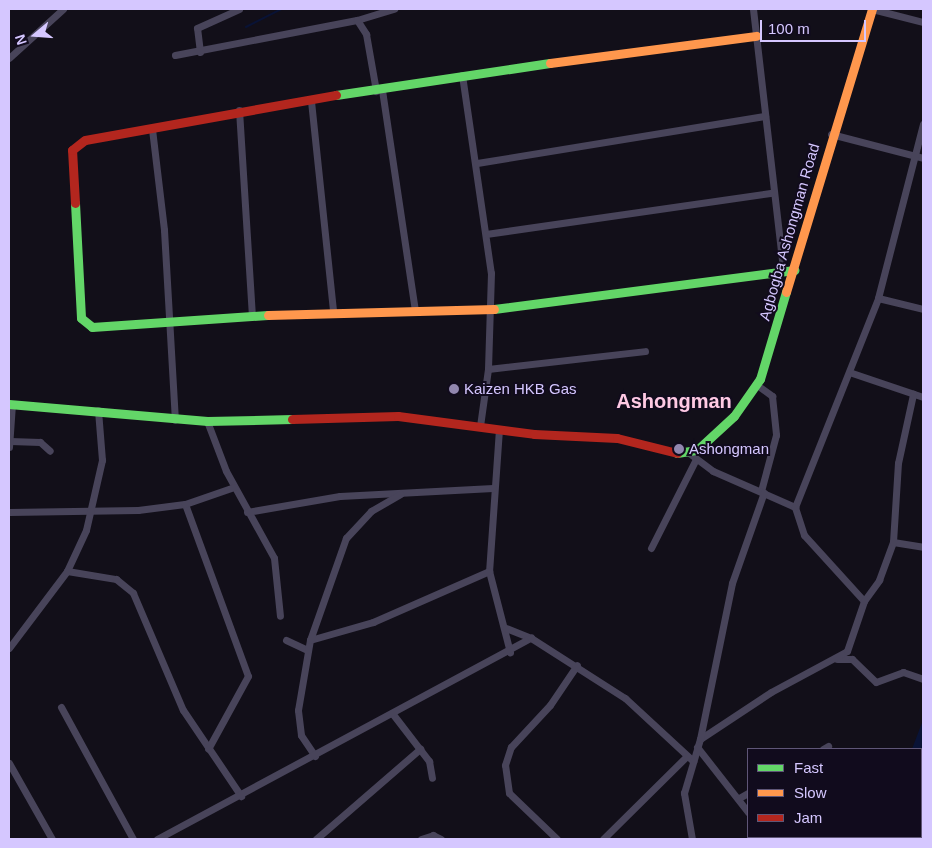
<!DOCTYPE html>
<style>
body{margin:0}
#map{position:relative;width:932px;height:848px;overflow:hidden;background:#120f19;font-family:Arial,sans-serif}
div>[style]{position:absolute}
.water>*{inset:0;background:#091336}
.stream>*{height:2px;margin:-1px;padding:0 1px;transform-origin:1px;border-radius:1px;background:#091336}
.street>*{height:7px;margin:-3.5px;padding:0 3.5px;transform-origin:3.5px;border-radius:3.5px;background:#48445a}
.fast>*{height:9px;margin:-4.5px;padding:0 4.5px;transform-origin:4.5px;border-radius:4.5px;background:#63d668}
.slow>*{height:9px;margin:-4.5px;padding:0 4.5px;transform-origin:4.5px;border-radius:4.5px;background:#ff974d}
.jam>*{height:9px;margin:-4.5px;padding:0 4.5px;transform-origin:4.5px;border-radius:4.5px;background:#b3261e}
.dots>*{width:14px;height:14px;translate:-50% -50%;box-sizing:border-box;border:2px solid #110b1d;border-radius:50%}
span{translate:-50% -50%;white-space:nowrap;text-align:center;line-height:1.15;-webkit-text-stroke:4px #110b1d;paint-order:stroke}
.street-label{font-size:15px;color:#d5c7ff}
.poi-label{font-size:15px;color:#d5c7ff}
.left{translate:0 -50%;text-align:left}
.district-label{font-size:20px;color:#ffc9e4;font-weight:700}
.frame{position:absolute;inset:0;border:10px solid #d5c7ff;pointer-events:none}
.legend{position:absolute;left:747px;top:748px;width:175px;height:90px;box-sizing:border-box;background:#110b1d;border:1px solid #5f5677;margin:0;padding:6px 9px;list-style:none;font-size:15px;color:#d5c7ff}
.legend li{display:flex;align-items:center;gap:10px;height:25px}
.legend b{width:25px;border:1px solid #5f5677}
.north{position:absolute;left:10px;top:10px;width:50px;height:50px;-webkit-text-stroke:4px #110b1d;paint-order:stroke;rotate:252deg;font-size:14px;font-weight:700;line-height:20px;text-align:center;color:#d5c7ff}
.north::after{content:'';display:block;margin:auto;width:18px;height:22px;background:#d5c7ff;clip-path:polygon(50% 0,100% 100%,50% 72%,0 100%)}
.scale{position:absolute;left:760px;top:20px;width:106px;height:22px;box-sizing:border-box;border:2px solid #d5c7ff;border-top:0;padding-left:6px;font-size:15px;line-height:18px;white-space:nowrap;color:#d5c7ff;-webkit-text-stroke:4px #110b1d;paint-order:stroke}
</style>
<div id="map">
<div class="water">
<div style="clip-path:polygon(923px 720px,923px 826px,921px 749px,912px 749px)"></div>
</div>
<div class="stream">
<div style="left:426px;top:9px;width:19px"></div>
<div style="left:246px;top:27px;width:39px;rotate:-27deg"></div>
</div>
<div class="street">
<div style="left:753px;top:9px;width:263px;rotate:83.4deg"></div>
<div style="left:872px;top:9px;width:53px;rotate:14.3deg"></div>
<div style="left:357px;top:20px;width:39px;rotate:-17deg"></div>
<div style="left:200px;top:52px;width:24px;rotate:-97deg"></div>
<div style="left:197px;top:28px;width:46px;rotate:-24.3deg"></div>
<div style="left:175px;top:55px;width:185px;rotate:-10.9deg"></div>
<div style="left:357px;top:20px;width:17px;rotate:57deg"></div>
<div style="left:366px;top:34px;width:58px;rotate:80deg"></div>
<div style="left:9px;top:58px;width:73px;rotate:-42.2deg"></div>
<div style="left:462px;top:75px;width:200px;rotate:81.7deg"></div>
<div style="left:491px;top:273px;width:96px;rotate:91.8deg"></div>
<div style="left:488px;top:369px;width:58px;rotate:98deg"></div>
<div style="left:382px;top:90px;width:222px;rotate:81.5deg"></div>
<div style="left:311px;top:101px;width:211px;rotate:84deg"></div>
<div style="left:239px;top:110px;width:207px;rotate:86.4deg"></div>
<div style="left:152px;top:129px;width:102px;rotate:83.2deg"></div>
<div style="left:164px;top:230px;width:190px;rotate:86.7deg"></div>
<div style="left:831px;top:134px;width:95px;rotate:14.6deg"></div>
<div style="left:477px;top:163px;width:292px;rotate:-9.3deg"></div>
<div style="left:486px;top:234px;width:289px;rotate:-8.2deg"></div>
<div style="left:878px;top:298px;width:46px;rotate:13.7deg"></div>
<div style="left:488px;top:369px;width:158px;rotate:-6.5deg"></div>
<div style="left:852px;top:373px;width:75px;rotate:18.7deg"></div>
<div style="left:757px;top:385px;width:19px;rotate:36deg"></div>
<div style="left:772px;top:396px;width:39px;rotate:84deg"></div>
<div style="left:776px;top:435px;width:58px;rotate:105deg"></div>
<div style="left:207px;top:421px;width:53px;rotate:69.2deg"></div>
<div style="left:226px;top:471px;width:99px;rotate:61.1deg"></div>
<div style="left:274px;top:558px;width:58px;rotate:84.1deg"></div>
<div style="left:499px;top:429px;width:142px;rotate:94deg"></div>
<div style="left:489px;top:571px;width:84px;rotate:75.5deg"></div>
<div style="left:10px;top:441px;width:30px;rotate:2deg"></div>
<div style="left:40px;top:442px;width:13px;rotate:42deg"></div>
<div style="left:9px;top:447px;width:43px;rotate:-86deg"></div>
<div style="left:689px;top:453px;width:30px;rotate:37deg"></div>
<div style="left:713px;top:471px;width:90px;rotate:23.7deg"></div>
<div style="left:185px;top:504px;width:183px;rotate:69.9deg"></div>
<div style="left:248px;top:676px;width:83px;rotate:118.7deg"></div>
<div style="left:9px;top:512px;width:129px;rotate:-0.9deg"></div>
<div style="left:138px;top:510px;width:47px;rotate:-7.3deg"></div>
<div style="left:185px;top:504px;width:52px;rotate:-19.1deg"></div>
<div style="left:247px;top:512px;width:94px;rotate:-9.8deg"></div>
<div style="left:340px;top:496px;width:153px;rotate:-3deg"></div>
<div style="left:893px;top:542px;width:30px;rotate:9deg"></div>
<div style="left:651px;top:548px;width:100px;rotate:-63.2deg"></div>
<div style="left:67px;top:571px;width:50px;rotate:9.3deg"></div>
<div style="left:116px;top:579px;width:22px;rotate:39deg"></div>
<div style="left:133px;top:593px;width:127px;rotate:66.9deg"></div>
<div style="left:183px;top:710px;width:104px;rotate:56deg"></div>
<div style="left:864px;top:601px;width:89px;rotate:-132.3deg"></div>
<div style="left:804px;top:535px;width:29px;rotate:-108deg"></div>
<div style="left:795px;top:507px;width:225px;rotate:-68.3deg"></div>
<div style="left:878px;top:298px;width:180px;rotate:-75.5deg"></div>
<div style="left:506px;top:628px;width:27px;rotate:22deg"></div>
<div style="left:286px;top:640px;width:23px;rotate:25deg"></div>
<div style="left:310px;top:640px;width:66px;rotate:-15.9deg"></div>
<div style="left:373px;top:622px;width:127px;rotate:-23.7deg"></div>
<div style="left:9px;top:648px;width:96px;rotate:-53deg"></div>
<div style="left:67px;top:571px;width:45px;rotate:-65.1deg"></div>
<div style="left:86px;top:530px;width:72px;rotate:-77.1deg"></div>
<div style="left:102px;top:460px;width:50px;rotate:-94.6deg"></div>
<div style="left:837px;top:659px;width:15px"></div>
<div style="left:852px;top:659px;width:33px;rotate:44deg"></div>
<div style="left:876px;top:682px;width:29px;rotate:-20deg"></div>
<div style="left:903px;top:672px;width:21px;rotate:19deg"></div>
<div style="left:61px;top:707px;width:150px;rotate:61.4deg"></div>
<div style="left:392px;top:713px;width:61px;rotate:52.4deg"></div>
<div style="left:429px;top:761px;width:17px;rotate:80deg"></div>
<div style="left:700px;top:739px;width:85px;rotate:-33.5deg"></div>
<div style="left:771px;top:692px;width:86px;rotate:-28.3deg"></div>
<div style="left:847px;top:651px;width:53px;rotate:-71.2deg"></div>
<div style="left:864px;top:601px;width:26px;rotate:-54deg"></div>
<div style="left:879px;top:580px;width:40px;rotate:-69.8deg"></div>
<div style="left:893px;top:542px;width:79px;rotate:-86.4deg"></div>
<div style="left:898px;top:463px;width:71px;rotate:-77.7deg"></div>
<div style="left:697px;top:747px;width:83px;rotate:51.9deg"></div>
<div style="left:823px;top:749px;width:6px;rotate:-31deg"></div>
<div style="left:315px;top:756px;width:25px;rotate:-124deg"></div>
<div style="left:301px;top:735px;width:25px;rotate:-97deg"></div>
<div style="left:298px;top:710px;width:71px;rotate:-80.3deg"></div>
<div style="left:310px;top:640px;width:108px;rotate:-70.6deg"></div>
<div style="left:346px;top:538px;width:37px;rotate:-47deg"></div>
<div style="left:371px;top:511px;width:34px;rotate:-30deg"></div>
<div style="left:9px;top:763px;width:87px;rotate:60.5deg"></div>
<div style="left:739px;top:798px;width:10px;rotate:-29deg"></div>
<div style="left:770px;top:837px;width:4px;rotate:27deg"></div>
<div style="left:829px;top:837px;width:4px;rotate:34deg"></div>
<div style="left:157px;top:839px;width:425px;rotate:-28.3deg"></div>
<div style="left:531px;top:638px;width:112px;rotate:32.6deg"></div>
<div style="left:625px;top:698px;width:93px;rotate:42.8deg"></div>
<div style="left:316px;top:839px;width:138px;rotate:-40.9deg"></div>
<div style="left:421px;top:839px;width:13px;rotate:-18deg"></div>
<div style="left:433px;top:835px;width:9px;rotate:27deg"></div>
<div style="left:557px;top:839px;width:66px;rotate:-136.2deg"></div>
<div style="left:509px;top:793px;width:28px;rotate:-98deg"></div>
<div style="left:505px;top:765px;width:19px;rotate:-72deg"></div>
<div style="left:511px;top:747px;width:57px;rotate:-47.1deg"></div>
<div style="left:550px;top:705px;width:48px;rotate:-56deg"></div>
<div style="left:603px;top:839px;width:118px;rotate:-44.7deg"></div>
<div style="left:692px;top:839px;width:47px;rotate:-99.9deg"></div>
<div style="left:684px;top:793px;width:56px;rotate:-73.5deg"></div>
<div style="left:700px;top:739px;width:159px;rotate:-78.4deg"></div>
<div style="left:732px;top:583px;width:96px;rotate:-70.6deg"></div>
</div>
<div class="fast">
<div style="left:336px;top:95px;width:216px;rotate:-8.5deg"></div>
<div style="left:75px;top:203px;width:115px;rotate:87deg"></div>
<div style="left:81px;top:318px;width:14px;rotate:39deg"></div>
<div style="left:92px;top:327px;width:176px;rotate:-3.9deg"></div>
<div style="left:494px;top:309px;width:303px;rotate:-7.4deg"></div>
<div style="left:9px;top:404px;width:199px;rotate:4.9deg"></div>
<div style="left:207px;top:421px;width:85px;rotate:-1.3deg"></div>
<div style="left:677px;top:453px;width:20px;rotate:-9deg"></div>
<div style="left:697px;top:450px;width:50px;rotate:-42.6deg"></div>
<div style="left:734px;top:416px;width:45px;rotate:-54.9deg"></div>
<div style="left:760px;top:379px;width:91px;rotate:-73.4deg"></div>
</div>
<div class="slow">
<div style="left:550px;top:63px;width:208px;rotate:-7.5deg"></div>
<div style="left:786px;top:292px;width:296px;rotate:-73.1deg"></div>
<div style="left:268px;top:315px;width:226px;rotate:-1.5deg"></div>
</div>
<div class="jam">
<div style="left:75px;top:203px;width:53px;rotate:-93.2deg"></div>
<div style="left:72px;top:150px;width:16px;rotate:-38deg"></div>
<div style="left:85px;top:140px;width:255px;rotate:-10.2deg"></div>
<div style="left:292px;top:419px;width:106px;rotate:-1.6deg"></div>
<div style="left:398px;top:416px;width:137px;rotate:7.5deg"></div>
<div style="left:534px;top:434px;width:83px;rotate:2.8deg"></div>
<div style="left:617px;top:438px;width:62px;rotate:14deg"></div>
</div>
<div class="dots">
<div style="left:454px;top:389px;background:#9187ae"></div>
<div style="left:679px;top:449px;background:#9187ae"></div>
</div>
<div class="street-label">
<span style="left:789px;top:232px;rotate:-74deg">Agbogba Ashongman Road</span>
</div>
<div class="poi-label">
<span class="left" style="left:464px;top:389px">Kaizen HKB Gas</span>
<span class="left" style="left:689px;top:449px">Ashongman</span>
</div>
<div class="district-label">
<span style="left:674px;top:401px">Ashongman</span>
</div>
<div class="frame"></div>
<ul class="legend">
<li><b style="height:6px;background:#63d668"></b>Fast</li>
<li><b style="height:6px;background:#ff974d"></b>Slow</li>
<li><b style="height:6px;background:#b3261e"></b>Jam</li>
</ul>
<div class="north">N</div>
<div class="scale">100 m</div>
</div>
